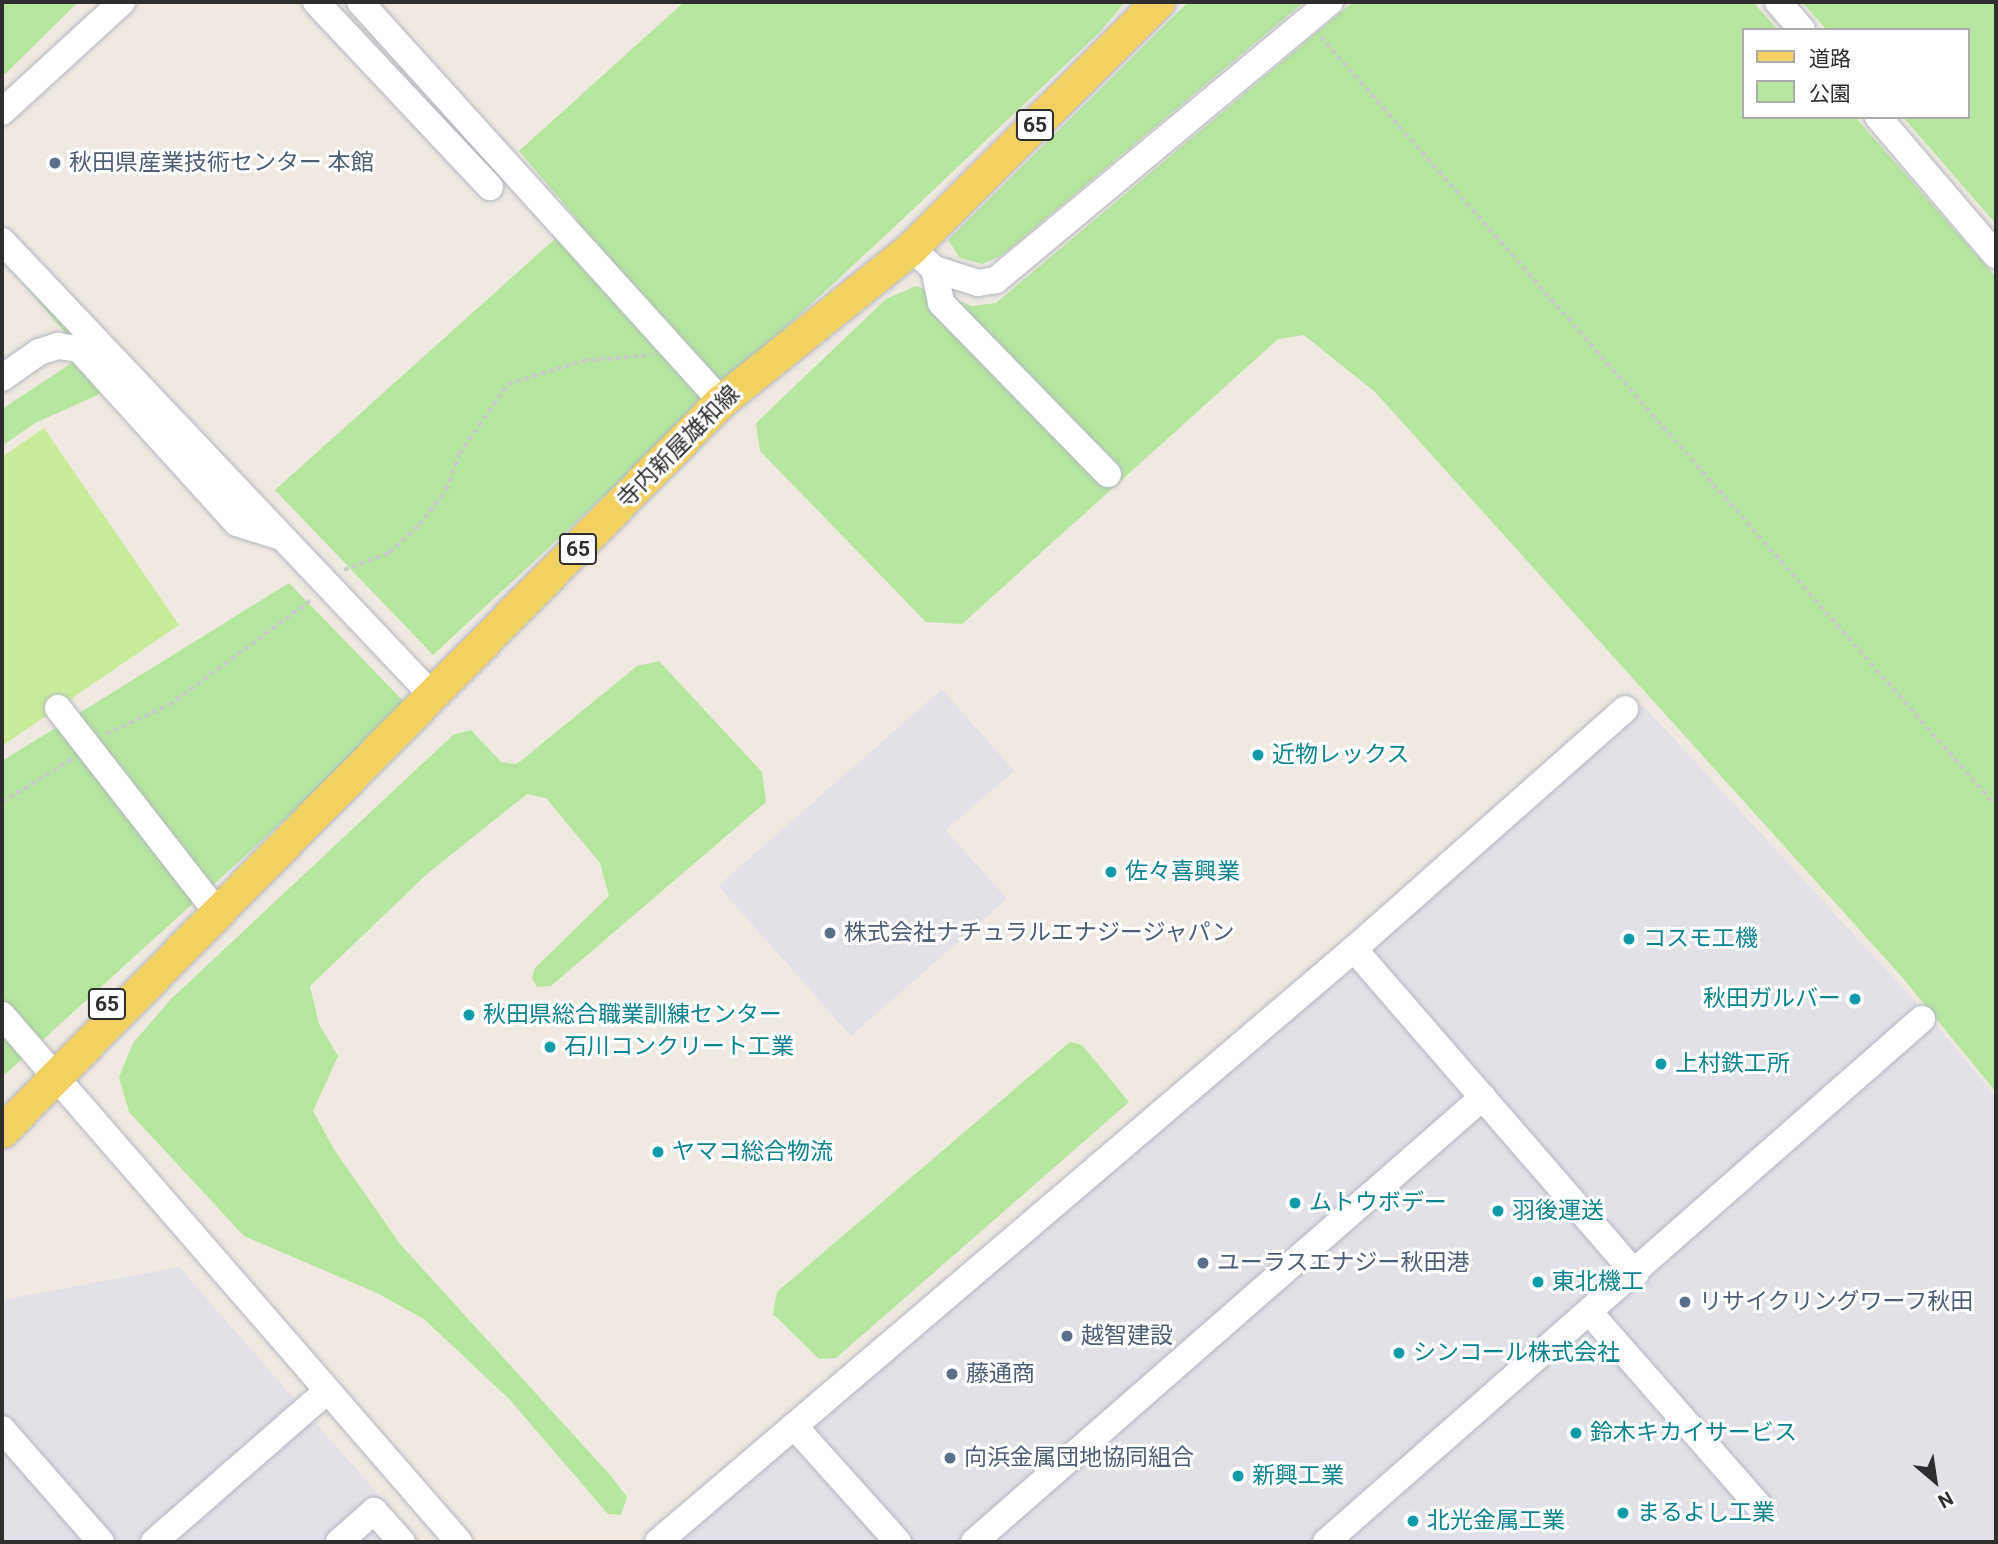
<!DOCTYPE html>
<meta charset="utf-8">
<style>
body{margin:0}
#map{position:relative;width:1998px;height:1544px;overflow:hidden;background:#efe9e1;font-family:Roboto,"Noto Sans JP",sans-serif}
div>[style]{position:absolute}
.industrial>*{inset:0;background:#e3e1e8}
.green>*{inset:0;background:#b6e59e}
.pitch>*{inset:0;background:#c9ec9a}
.path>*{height:3.5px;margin-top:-1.75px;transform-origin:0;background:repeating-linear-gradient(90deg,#c9c9c9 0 5px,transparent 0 8.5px)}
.roads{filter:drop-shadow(0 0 2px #b4b7c1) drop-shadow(0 0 2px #b4b7c1)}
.minor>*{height:26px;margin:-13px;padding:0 13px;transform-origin:13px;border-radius:13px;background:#fff}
.major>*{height:33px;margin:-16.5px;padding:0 16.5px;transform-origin:16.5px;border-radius:16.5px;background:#f2d163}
.dots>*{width:19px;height:19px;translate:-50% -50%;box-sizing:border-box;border:4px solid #fff;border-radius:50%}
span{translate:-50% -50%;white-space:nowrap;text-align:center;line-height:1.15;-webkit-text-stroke:6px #fff;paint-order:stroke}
.shield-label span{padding:2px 5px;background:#fff;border:2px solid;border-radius:5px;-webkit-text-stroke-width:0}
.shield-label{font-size:21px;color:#2e2e2e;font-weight:700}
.service-label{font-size:23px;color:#4e5e75}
.left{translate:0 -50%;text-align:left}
.street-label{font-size:23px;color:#2e2e2e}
.culture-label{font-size:23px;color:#0d838f}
.right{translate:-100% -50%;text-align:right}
.frame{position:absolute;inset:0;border:4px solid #2e2e2e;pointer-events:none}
.legend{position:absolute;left:1742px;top:28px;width:228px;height:91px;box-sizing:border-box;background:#fff;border:2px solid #ababab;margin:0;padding:9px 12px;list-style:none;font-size:21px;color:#2e2e2e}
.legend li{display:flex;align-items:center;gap:14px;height:35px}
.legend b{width:35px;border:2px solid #ababab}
.north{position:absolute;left:1900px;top:1446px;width:70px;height:70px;-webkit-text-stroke:5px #fff;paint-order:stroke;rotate:151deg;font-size:19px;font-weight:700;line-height:28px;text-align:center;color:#2e2e2e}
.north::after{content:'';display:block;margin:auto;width:24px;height:32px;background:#2e2e2e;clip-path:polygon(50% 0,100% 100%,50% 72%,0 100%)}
</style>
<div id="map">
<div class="industrial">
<div style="clip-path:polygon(942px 689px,1014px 771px,946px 830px,1007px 899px,851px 1036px,718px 886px)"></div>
<div style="clip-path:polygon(1643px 705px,1933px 1021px,1996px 1098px,1996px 1542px,672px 1542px)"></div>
<div style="clip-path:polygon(179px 1267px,420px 1542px,2px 1542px,2px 1300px)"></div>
</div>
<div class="green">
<div style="clip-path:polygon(2px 2px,78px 2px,2px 77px)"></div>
<div style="clip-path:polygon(684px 2px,1125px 2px,1100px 32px,905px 217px,433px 655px,275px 490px,577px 219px,519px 151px)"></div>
<div style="clip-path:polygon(1188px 2px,1304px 2px,1001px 256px,982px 264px,960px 258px,948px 240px)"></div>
<div style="clip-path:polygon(1353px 2px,1753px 2px,1778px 30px,1744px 30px,1744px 117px,1855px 117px,1996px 277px,1996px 1092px,1902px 977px,1375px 392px,1304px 335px,1278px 339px,962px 624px,926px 622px,760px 451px,756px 423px,886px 299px,916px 286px,972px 306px,996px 303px)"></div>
<div style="clip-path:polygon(1802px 2px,1996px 2px,1996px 224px,1903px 117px,1968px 117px,1968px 30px,1827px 30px)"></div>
<div style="clip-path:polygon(2px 259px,133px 379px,35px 423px,2px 446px,2px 409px,84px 355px)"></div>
<div style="clip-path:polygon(289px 583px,409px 707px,2px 1077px,2px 761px)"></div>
<div style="clip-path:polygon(659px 661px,762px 772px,766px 802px,551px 986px,537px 987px,532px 978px,535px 968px,609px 896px,600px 863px,546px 798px,527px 794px,427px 874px,310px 986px,319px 1024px,338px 1056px,313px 1111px,335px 1151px,400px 1244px,610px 1475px,627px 1497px,621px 1515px,608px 1514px,510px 1400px,424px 1319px,377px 1293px,244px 1236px,129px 1112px,119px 1077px,133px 1043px,171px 999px,453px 735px,471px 730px,501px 762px,517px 764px,637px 666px)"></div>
<div style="clip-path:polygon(1070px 1042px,1082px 1045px,1129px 1102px,836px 1358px,819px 1359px,773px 1314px,777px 1292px)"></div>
</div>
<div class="pitch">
<div style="clip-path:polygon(44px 428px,179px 625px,2px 746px,2px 457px)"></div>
</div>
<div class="path">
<div style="left:1321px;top:37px;width:1023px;rotate:48.72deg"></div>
<div style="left:344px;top:570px;width:48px;rotate:-20.7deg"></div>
<div style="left:389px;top:553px;width:41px;rotate:-43deg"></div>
<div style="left:419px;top:525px;width:44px;rotate:-52.4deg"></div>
<div style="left:446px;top:490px;width:38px;rotate:-70deg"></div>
<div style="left:459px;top:454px;width:85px;rotate:-55deg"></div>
<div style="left:508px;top:384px;width:77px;rotate:-17.3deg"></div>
<div style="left:582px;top:361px;width:70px;rotate:-4.9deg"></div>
<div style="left:106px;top:734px;width:69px;rotate:-24.7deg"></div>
<div style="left:169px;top:705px;width:178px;rotate:-36.5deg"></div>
<div style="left:2px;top:802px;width:82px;rotate:-31.6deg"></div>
</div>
<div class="roads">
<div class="minor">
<div style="left:316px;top:2px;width:254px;rotate:46.8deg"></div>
<div style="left:360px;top:2px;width:538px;rotate:47.86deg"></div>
<div style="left:1778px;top:2px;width:37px;rotate:49deg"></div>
<div style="left:2px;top:112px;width:163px;rotate:-42.5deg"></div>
<div style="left:1878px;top:117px;width:182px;rotate:49.5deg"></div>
<div style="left:2px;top:241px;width:624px;rotate:46.56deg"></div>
<div style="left:911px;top:248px;width:31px;rotate:42deg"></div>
<div style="left:934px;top:269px;width:46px;rotate:17.7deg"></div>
<div style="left:978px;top:283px;width:18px;rotate:-9deg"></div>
<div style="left:996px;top:280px;width:435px;rotate:-39.8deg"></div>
<div style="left:934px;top:269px;width:35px;rotate:78deg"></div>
<div style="left:941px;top:303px;width:239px;rotate:45.7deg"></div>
<div style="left:2px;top:378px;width:45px;rotate:-35.1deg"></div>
<div style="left:39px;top:352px;width:20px;rotate:-18deg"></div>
<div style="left:58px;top:346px;width:21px;rotate:8deg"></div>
<div style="left:79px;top:349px;width:235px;rotate:47.8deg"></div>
<div style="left:237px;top:523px;width:46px;rotate:17.7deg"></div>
<div style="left:58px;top:708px;width:257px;rotate:52.1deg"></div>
<div style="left:1354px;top:949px;width:430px;rotate:49.1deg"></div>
<div style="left:2px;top:1015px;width:698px;rotate:49.07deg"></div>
<div style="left:1591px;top:1314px;width:257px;rotate:48.8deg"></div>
<div style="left:794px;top:1426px;width:156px;rotate:48.1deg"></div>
<div style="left:2px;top:1429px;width:150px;rotate:48.8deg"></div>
<div style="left:154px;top:1542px;width:230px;rotate:-41.1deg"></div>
<div style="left:339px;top:1542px;width:47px;rotate:-41.5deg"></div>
<div style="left:374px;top:1511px;width:42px;rotate:47.9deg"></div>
<div style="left:658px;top:1542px;width:914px;rotate:-40.43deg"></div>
<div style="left:1354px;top:949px;width:362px;rotate:-41.5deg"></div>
<div style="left:974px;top:1542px;width:676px;rotate:-41.16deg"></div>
<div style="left:1326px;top:1542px;width:793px;rotate:-41.27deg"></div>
</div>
<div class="major">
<div style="left:2px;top:1131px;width:1025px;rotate:-45.43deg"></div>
<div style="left:721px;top:401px;width:244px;rotate:-38.8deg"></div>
<div style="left:911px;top:248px;width:349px;rotate:-44.9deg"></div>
</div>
</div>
<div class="dots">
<div style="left:55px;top:163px;background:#5c6f8a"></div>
<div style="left:1258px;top:755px;background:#0f9aa8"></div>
<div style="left:1111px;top:872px;background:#0f9aa8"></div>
<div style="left:830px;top:933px;background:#5c6f8a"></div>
<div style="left:1629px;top:939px;background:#0f9aa8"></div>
<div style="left:1855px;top:999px;background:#0f9aa8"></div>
<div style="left:469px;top:1015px;background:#0f9aa8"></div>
<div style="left:550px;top:1047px;background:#0f9aa8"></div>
<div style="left:1661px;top:1064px;background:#0f9aa8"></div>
<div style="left:658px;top:1152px;background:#0f9aa8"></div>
<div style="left:1295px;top:1203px;background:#0f9aa8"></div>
<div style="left:1498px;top:1211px;background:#0f9aa8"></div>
<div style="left:1203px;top:1263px;background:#5c6f8a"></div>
<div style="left:1538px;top:1282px;background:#0f9aa8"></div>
<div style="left:1685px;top:1302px;background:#5c6f8a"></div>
<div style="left:1067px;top:1336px;background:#5c6f8a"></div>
<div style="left:1399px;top:1353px;background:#0f9aa8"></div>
<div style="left:952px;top:1374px;background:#5c6f8a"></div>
<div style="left:1576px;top:1433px;background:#0f9aa8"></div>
<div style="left:950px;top:1458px;background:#5c6f8a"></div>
<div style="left:1238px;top:1476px;background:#0f9aa8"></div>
<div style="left:1623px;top:1513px;background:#0f9aa8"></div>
<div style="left:1413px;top:1521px;background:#0f9aa8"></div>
</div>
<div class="shield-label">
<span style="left:1035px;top:125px">65</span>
<span style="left:578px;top:549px">65</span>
<span style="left:107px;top:1004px">65</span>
</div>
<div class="service-label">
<span class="left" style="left:69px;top:163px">秋田県産業技術センター 本館</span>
<span class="left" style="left:844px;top:933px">株式会社ナチュラルエナジージャパン</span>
<span class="left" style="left:1217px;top:1263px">ユーラスエナジー秋田港</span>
<span class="left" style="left:1699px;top:1302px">リサイクリングワーフ秋田</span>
<span class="left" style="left:1081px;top:1336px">越智建設</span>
<span class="left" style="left:966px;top:1374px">藤通商</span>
<span class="left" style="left:964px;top:1458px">向浜金属団地協同組合</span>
</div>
<div class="street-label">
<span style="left:679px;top:447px;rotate:-45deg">寺内新屋雄和線</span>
</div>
<div class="culture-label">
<span class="left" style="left:1272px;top:755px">近物レックス</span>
<span class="left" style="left:1125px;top:872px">佐々喜興業</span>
<span class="left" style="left:1643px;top:939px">コスモ工機</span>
<span class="right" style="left:1841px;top:999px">秋田ガルバー</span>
<span class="left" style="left:483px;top:1015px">秋田県総合職業訓練センター</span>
<span class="left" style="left:564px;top:1047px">石川コンクリート工業</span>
<span class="left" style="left:1675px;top:1064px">上村鉄工所</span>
<span class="left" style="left:672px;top:1152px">ヤマコ総合物流</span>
<span class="left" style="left:1309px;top:1203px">ムトウボデー</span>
<span class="left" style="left:1512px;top:1211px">羽後運送</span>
<span class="left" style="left:1552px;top:1282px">東北機工</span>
<span class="left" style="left:1413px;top:1353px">シンコール株式会社</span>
<span class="left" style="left:1590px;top:1433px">鈴木キカイサービス</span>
<span class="left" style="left:1252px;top:1476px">新興工業</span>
<span class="left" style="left:1637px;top:1513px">まるよし工業</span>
<span class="left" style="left:1427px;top:1521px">北光金属工業</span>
</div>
<div class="frame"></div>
<ul class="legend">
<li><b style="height:9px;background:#f2d163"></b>道路</li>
<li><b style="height:19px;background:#b6e59e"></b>公園</li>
</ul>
<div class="north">N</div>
</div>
